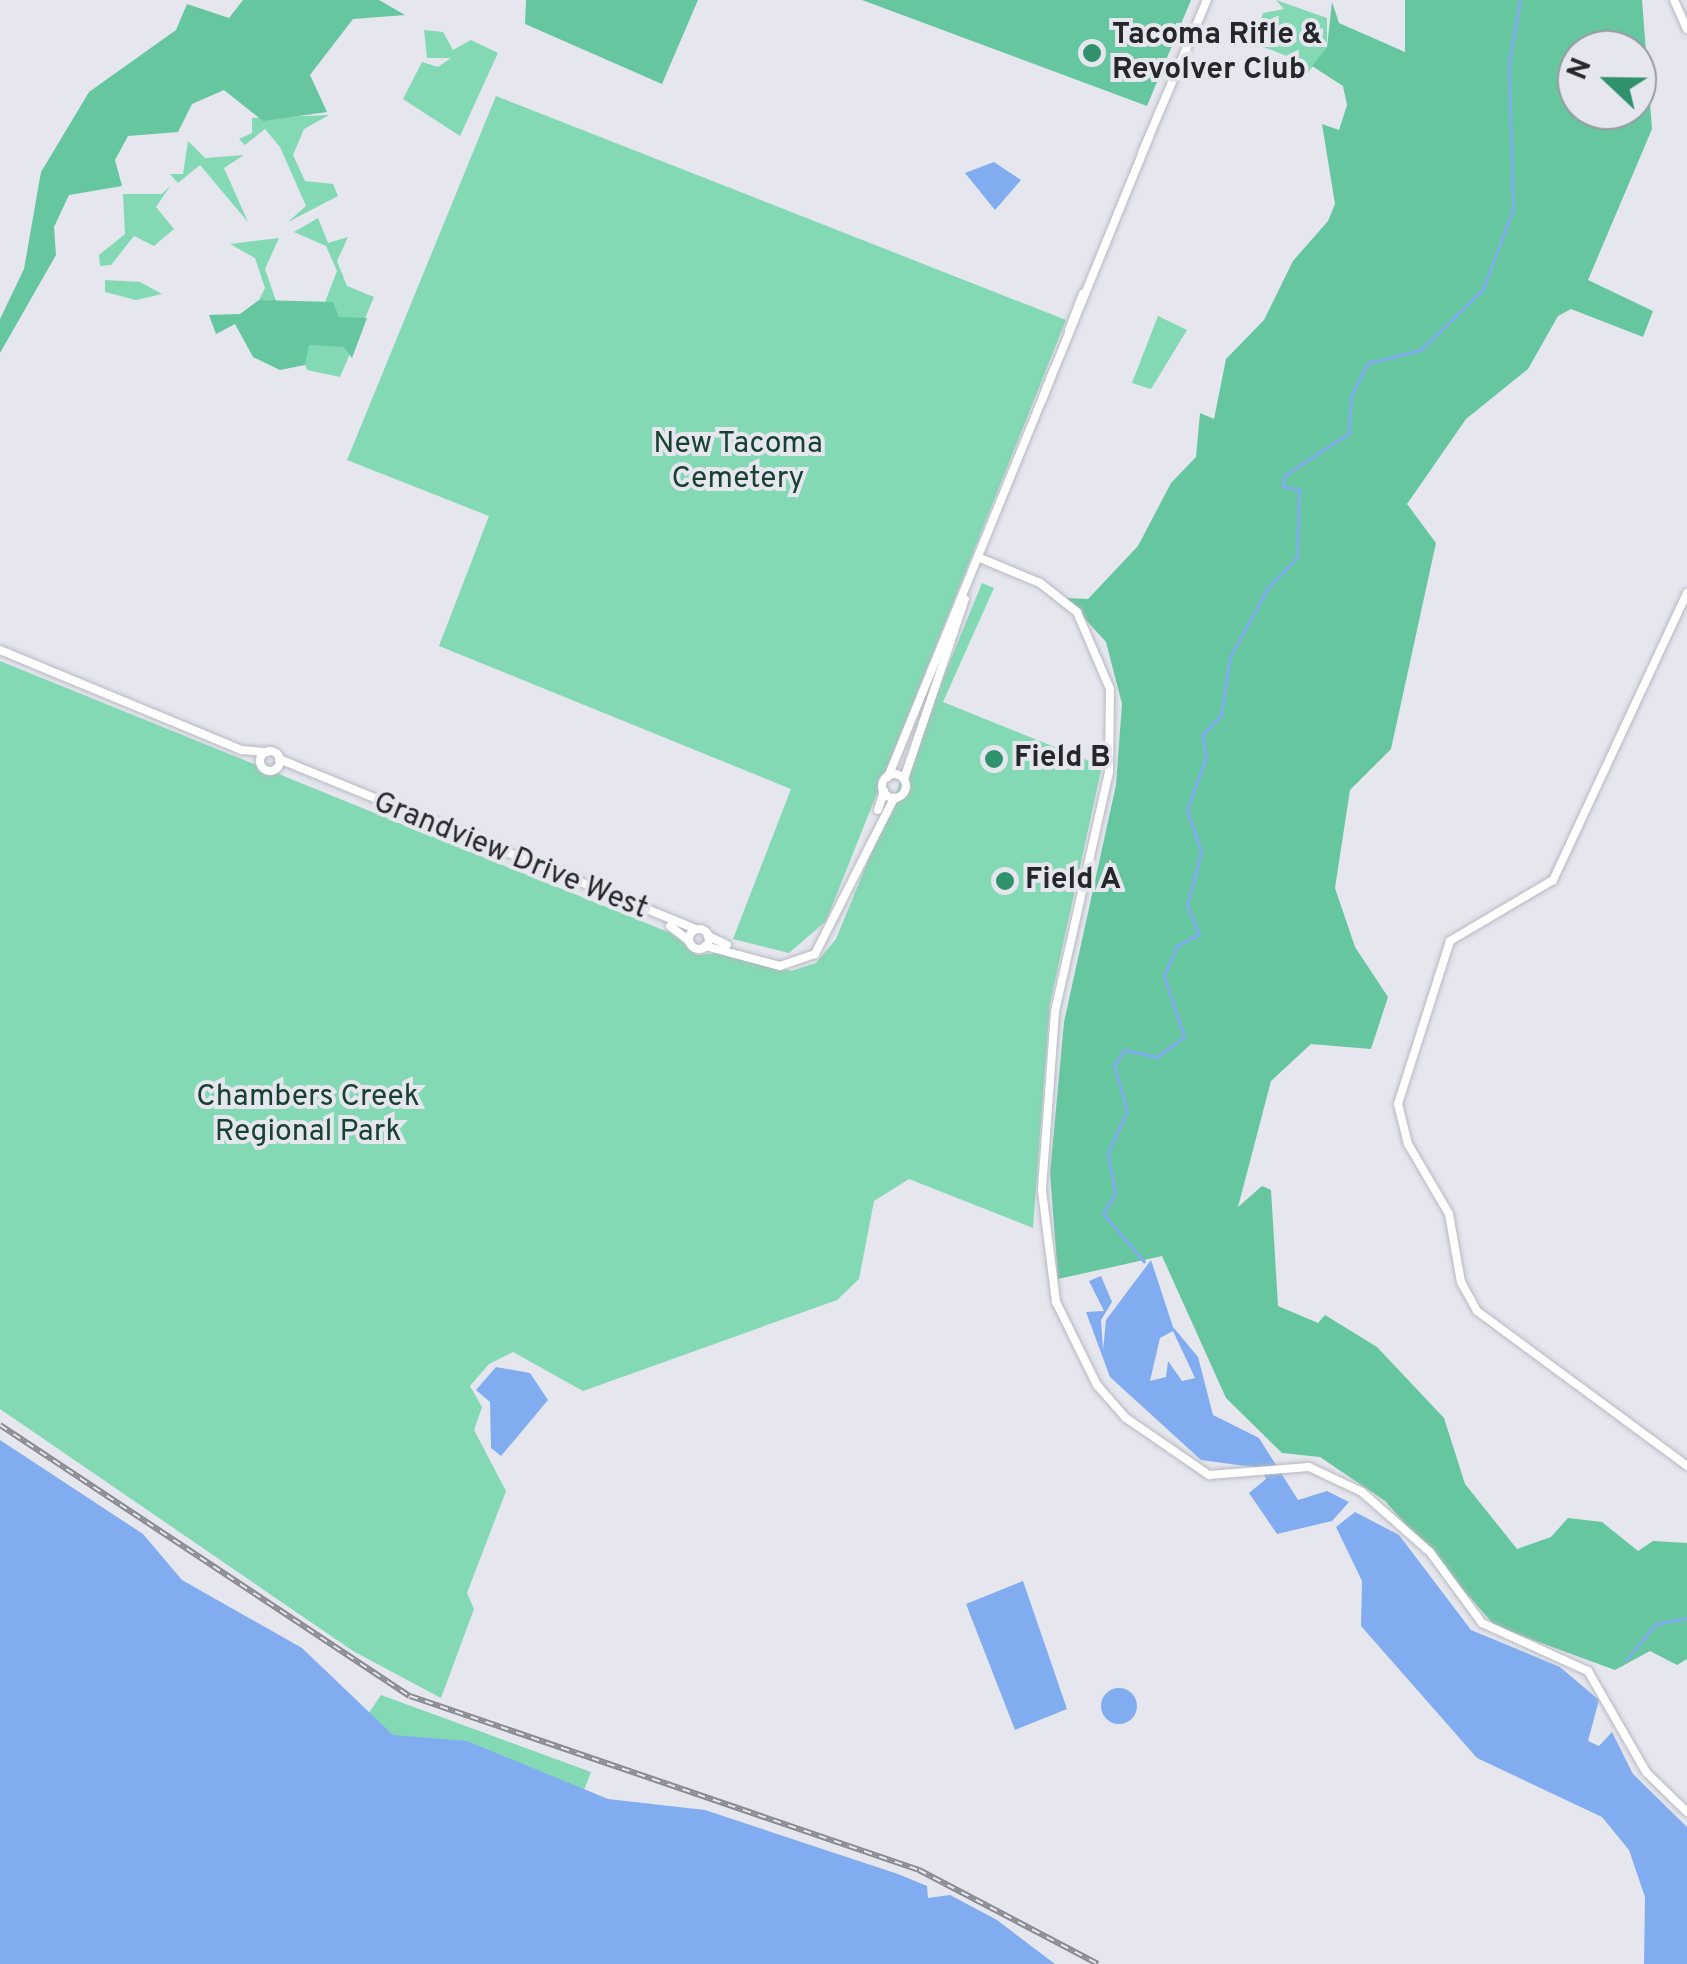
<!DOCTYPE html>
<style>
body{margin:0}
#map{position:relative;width:1687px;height:1964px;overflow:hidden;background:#e5e6ee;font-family:Overpass,sans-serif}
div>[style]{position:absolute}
.green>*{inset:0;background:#83d9b4}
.forest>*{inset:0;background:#66c69f}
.water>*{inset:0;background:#81adf0}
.round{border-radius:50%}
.stream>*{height:2.5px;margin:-1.25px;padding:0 1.25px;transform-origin:1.25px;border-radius:1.25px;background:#81adf0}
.roads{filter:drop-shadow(0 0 2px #b7b9c1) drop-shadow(0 0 2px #b7b9c1)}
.tertiary>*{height:8px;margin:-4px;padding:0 4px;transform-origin:4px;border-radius:4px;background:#fff}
.tertiary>.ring{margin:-4px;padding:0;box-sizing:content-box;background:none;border:8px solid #fff;border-radius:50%}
.rail>*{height:6px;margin-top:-3px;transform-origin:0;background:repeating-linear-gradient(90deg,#e5e6ee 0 8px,#898a90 0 16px);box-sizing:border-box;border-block:2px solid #898a90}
.dots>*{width:28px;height:28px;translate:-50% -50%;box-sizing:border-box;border:5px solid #e5e6ee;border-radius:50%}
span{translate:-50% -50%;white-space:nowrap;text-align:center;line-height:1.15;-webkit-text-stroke:8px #e5e6ee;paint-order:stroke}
.poi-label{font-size:30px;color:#26272a;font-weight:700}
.left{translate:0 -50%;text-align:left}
.park-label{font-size:30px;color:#174131}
.street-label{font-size:30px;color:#26272a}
.north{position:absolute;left:1557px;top:30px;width:100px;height:100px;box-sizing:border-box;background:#e5e6ee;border:2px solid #999aa0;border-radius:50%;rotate:292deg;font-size:28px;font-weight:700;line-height:40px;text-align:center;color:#26272a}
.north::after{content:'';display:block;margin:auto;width:35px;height:45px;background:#30926c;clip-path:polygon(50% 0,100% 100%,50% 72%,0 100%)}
</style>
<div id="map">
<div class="green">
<div style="clip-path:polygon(1276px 0,1327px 18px,1327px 47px,1302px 81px,1302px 62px,1253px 43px,1263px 13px,1284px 9px)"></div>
<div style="clip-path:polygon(424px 30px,443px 32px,453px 50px,471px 40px,498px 53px,460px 136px,403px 99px,422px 62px,438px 67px,451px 58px,427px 58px)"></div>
<div style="clip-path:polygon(496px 96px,1066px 320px,826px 921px,789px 953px,733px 939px,791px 789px,439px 646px,489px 516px,347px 460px)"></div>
<div style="clip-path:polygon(329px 115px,304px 129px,293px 155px,305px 181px,333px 184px,338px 196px,288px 222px,306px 206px,280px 147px,265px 129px,245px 145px,239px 139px,252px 133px,252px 118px)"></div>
<div style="clip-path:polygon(188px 141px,205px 158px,244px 155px,224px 168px,248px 222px,200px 165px,178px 183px,170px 174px,183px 174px)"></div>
<div style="clip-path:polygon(171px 185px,156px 207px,174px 229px,154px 246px,134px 236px,111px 265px,100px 266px,99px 255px,125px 234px,123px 194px,162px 194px)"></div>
<div style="clip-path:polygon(318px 218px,328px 243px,348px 237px,337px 261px,347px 286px,374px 297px,340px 377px,307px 370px,303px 359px,337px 271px,326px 246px,294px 232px)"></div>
<div style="clip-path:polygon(279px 238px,265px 269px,276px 301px,259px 300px,265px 288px,255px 258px,230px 244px)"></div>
<div style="clip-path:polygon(105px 280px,140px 282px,162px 294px,136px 300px,105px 292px)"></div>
<div style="clip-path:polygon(1158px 316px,1187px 330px,1151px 389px,1132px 383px)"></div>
<div style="clip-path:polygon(982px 583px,994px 588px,943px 702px,1102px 766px,1050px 1004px,1033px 1228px,909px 1179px,874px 1201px,859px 1279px,837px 1300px,583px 1391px,513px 1352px,489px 1364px,470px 1386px,482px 1407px,474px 1430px,506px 1491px,467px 1593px,474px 1609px,441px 1698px,353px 1651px,0 1409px,0 661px,673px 934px,697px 955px,727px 952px,791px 971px,816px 963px,836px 939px)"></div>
<div style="clip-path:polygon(381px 1695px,591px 1772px,574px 1816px,351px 1739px)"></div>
</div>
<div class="forest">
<div style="clip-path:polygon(243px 0,379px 0,405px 15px,353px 19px,310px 75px,327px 112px,263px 121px,224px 90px,192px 104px,178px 132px,128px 136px,115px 160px,122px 186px,69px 195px,54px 227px,56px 255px,0 353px,0 319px,24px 269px,41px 172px,89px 92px,176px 30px,187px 4px,229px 18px)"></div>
<div style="clip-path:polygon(526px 0,698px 0,662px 84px,525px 24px)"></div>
<div style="clip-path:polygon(862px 0,1191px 0,1147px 106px)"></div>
<div style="clip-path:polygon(evenodd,1405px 0,1642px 0,1652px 129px,1588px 280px,1653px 311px,1643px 337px,1571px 309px,1558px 316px,1528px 369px,1466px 419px,1407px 504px,1436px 543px,1391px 749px,1350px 790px,1335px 888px,1355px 947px,1388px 997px,1371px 1049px,1311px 1044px,1271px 1081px,1238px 1207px,1262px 1186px,1271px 1190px,1278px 1306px,1318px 1323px,1325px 1315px,1377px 1347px,1444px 1418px,1465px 1484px,1517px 1549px,1551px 1537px,1568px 1518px,1602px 1522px,1638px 1551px,1653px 1541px,1687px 1543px,1687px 1659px,1677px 1665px,1650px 1651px,1615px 1670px,1495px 1626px,1385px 1501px,1320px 1457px,1282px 1453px,1226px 1398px,1162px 1256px,1058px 1279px,1050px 1173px,1064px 1022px,1116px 785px,1122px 704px,1106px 642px,1066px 598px,1088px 599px,1138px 546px,1171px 483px,1196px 457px,1200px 413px,1214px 419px,1226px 359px,1264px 320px,1293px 261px,1328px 221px,1335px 204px,1322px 124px,1339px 130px,1347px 105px,1343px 86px,1312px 66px,1327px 47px,1332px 2px,1339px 23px,1405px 52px,1405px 0,1577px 50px,1637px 50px,1637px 110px,1577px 110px,1577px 50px)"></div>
<div style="clip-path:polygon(259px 300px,333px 302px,339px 317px,367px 318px,352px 358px,344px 347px,309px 345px,305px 365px,280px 370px,253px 357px,235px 324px,216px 334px,209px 315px,240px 314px)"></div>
</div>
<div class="water">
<div style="clip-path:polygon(994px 162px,1021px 180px,995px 210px,965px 173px)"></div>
<div style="clip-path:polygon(evenodd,1151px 1260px,1173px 1327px,1198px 1357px,1213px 1415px,1259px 1438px,1298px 1500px,1327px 1491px,1349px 1502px,1332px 1521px,1277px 1534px,1249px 1493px,1266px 1479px,1261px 1468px,1201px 1460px,1110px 1377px,1086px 1312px,1104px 1311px,1089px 1281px,1101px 1276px,1112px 1302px,1101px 1320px,1103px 1350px,1106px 1320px,1151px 1260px,1173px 1331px,1195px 1378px,1182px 1381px,1168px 1361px,1166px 1377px,1150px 1381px,1160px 1338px,1173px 1331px)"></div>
<div style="clip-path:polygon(496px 1367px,530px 1373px,548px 1400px,501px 1456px,491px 1448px,490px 1402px,476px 1390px)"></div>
<div style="clip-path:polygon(0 1440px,143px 1534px,182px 1580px,302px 1648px,393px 1735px,467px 1741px,608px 1799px,705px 1810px,898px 1874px,927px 1886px,928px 1898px,950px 1895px,997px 1920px,1055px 1964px,0 1964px)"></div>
<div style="clip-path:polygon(1355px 1512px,1399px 1535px,1471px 1630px,1560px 1667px,1599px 1700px,1588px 1741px,1599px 1746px,1612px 1732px,1633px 1774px,1687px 1827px,1687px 1964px,1644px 1964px,1645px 1897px,1629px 1850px,1602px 1817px,1477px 1758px,1361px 1626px,1362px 1581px,1336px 1527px)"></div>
<div style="clip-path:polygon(1023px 1581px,1067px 1709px,1015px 1730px,966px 1604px)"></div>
<div class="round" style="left:1101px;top:1688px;width:36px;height:36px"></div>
</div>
<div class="stream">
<div style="left:1144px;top:1262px;width:63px;rotate:-130.5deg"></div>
<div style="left:1103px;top:1214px;width:24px;rotate:-60deg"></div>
<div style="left:1115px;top:1193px;width:41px;rotate:-99.9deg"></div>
<div style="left:1108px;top:1153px;width:46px;rotate:-65.7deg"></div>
<div style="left:1127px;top:1111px;width:47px;rotate:-106.1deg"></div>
<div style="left:1114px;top:1066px;width:19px;rotate:-58deg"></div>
<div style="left:1124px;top:1050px;width:34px;rotate:12deg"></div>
<div style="left:1157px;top:1057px;width:34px;rotate:-37deg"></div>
<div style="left:1184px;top:1037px;width:64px;rotate:-108.2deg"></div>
<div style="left:1164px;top:976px;width:33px;rotate:-67deg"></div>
<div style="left:1177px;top:946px;width:25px;rotate:-29deg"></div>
<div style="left:1199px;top:934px;width:30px;rotate:-113deg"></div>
<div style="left:1187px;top:906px;width:56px;rotate:-75.5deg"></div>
<div style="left:1201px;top:852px;width:44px;rotate:-108.4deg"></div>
<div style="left:1187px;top:810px;width:56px;rotate:-70.3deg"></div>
<div style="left:1206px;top:757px;width:22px;rotate:-100deg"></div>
<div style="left:1202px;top:735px;width:28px;rotate:-46deg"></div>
<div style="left:1221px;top:715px;width:59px;rotate:-81.2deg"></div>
<div style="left:1230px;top:657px;width:77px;rotate:-61.4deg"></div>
<div style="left:1267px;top:589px;width:44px;rotate:-46.8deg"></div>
<div style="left:1297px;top:557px;width:67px;rotate:-88.3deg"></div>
<div style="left:1299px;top:490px;width:16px;rotate:-169deg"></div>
<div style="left:1283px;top:487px;width:12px;rotate:-81deg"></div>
<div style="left:1285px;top:475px;width:77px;rotate:-33.3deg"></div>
<div style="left:1349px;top:433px;width:37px;rotate:-87deg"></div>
<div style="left:1351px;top:396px;width:37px;rotate:-63deg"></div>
<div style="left:1368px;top:363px;width:55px;rotate:-13.8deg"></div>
<div style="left:1421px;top:350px;width:87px;rotate:-44.5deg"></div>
<div style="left:1483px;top:289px;width:85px;rotate:-69.4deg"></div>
<div style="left:1513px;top:209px;width:146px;rotate:-91.6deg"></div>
<div style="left:1509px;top:63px;width:64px;rotate:-80.1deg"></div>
<div style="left:1626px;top:1660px;width:47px;rotate:-50.2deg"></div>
<div style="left:1656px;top:1624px;width:32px;rotate:-11deg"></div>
</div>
<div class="roads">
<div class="tertiary">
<div style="left:1674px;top:0;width:32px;rotate:66deg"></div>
<div style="left:1142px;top:153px;width:166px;rotate:-67deg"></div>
<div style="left:1069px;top:330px;width:39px;rotate:-69deg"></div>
<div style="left:1042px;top:400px;width:33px;rotate:-69deg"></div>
<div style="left:980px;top:558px;width:65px;rotate:22.6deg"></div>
<div style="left:1040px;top:583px;width:47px;rotate:38.1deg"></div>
<div style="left:1077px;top:612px;width:84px;rotate:66.8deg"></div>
<div style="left:1110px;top:689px;width:83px;rotate:90.7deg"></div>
<div style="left:1109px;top:772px;width:246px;rotate:102.7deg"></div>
<div style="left:1055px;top:1012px;width:179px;rotate:94.2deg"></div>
<div style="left:1042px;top:1191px;width:112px;rotate:82.8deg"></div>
<div style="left:1056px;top:1302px;width:93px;rotate:63.7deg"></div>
<div style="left:1097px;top:1385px;width:44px;rotate:48.7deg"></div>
<div style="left:1126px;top:1418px;width:101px;rotate:34.5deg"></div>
<div style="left:1209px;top:1475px;width:100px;rotate:-4.6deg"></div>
<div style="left:1309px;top:1467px;width:59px;rotate:25.3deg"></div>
<div style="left:1362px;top:1492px;width:91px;rotate:41.4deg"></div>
<div style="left:1430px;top:1552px;width:88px;rotate:53.8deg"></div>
<div style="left:1482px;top:1623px;width:116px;rotate:24.4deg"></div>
<div style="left:1588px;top:1671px;width:116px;rotate:60.1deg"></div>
<div style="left:1646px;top:1772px;width:57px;rotate:44.3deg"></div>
<div style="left:1687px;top:593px;width:317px;rotate:115deg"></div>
<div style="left:1553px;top:880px;width:120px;rotate:149.4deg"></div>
<div style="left:1450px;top:941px;width:171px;rotate:107.7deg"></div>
<div style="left:1398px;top:1104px;width:41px;rotate:76deg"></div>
<div style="left:1408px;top:1144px;width:81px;rotate:59.6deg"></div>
<div style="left:1449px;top:1214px;width:69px;rotate:80deg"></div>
<div style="left:1461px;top:1282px;width:33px;rotate:61deg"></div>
<div style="left:1477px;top:1311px;width:261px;rotate:36.4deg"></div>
<div style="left:0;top:650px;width:262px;rotate:22.5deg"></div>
<div style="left:242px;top:750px;width:25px;rotate:5deg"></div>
<div class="ring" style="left:260px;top:751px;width:12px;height:12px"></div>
<div style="left:279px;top:759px;width:450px;rotate:22.2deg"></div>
<div class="ring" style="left:882px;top:774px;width:16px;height:16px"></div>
<div style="left:888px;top:777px;width:691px;rotate:-67.81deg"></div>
<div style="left:904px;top:779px;width:190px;rotate:-71.3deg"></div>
<div style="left:878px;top:810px;width:20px;rotate:-72deg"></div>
<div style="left:670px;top:926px;width:24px;rotate:38deg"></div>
<div class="ring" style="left:689px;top:929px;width:12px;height:12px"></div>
<div style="left:708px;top:936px;width:21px;rotate:25deg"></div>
<div style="left:705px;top:946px;width:78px;rotate:14.9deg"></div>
<div style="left:780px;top:966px;width:37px;rotate:-19deg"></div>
<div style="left:815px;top:954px;width:175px;rotate:-63.1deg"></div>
</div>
</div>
<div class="rail">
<div style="left:0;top:1425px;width:491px;rotate:33.5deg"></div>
<div style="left:410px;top:1696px;width:538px;rotate:18.87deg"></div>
<div style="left:919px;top:1870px;width:202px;rotate:27.7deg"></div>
</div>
<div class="dots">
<div style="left:1092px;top:53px;background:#30926c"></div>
<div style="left:994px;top:759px;background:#30926c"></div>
<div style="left:1005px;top:881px;background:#30926c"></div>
</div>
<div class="poi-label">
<span class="left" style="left:1112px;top:53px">Tacoma Rifle &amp;<br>Revolver Club</span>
<span class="left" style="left:1014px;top:759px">Field B</span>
<span class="left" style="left:1025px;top:881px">Field A</span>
</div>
<div class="park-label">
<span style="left:738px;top:462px">New Tacoma<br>Cemetery</span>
<span style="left:308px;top:1115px">Chambers Creek<br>Regional Park</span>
</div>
<div class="street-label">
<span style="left:510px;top:857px;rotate:22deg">Grandview Drive West</span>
</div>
<div class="north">N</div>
</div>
